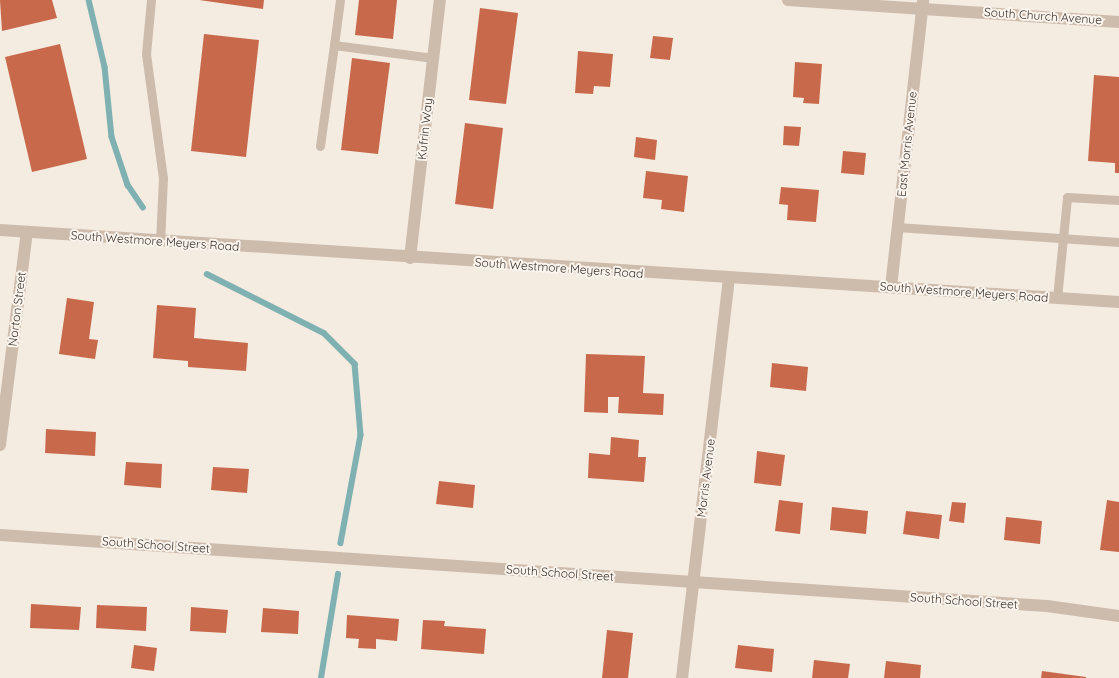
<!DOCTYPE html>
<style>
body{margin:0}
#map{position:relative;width:1119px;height:678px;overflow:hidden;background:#f4ebe1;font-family:Quicksand,sans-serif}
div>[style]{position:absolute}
.stream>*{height:5.5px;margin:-2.75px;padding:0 2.75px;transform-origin:2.75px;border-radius:2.75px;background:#7fb0b2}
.building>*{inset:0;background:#c8694b}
.service>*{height:9px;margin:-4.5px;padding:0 4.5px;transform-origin:4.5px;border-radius:4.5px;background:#cdbbac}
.minor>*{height:12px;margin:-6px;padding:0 6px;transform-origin:6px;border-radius:6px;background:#cdbbac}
.tertiary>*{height:12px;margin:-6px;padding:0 6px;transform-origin:6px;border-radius:6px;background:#cdbbac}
span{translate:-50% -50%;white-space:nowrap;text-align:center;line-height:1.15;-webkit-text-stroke:4px #fbf5ee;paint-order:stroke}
.street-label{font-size:12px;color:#3b302b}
</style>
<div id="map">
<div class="stream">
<div style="left:89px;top:0;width:69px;rotate:76.6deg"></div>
<div style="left:105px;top:67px;width:70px;rotate:84.3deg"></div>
<div style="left:112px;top:137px;width:51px;rotate:71.6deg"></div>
<div style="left:128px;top:185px;width:27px;rotate:56deg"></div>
<div style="left:207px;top:274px;width:131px;rotate:26.8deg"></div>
<div style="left:324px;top:333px;width:44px;rotate:45deg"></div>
<div style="left:355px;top:364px;width:71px;rotate:85.2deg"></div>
<div style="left:361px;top:435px;width:110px;rotate:100.5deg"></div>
<div style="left:321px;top:678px;width:105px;rotate:-80.7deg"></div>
</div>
<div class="building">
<div style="clip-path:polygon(0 0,52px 0,57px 18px,2px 31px)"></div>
<div style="clip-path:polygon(199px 0,264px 0,263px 9px)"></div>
<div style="clip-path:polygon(359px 0,397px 0,393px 39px,355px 35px)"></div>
<div style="clip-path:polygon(480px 8px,518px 13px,506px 104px,469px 100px)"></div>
<div style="clip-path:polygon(204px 34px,259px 40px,246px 157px,191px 151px)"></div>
<div style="clip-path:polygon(653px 36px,673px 38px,670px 60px,650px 58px)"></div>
<div style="clip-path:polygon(60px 44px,87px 159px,32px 172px,5px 57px)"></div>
<div style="clip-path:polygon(578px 51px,613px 54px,610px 87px,594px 86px,593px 94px,575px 93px)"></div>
<div style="clip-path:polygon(352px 58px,390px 63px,378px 154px,341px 150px)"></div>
<div style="clip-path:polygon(795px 62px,822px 64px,819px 104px,803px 103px,804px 98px,793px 97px)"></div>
<div style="clip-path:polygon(1094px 75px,1119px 77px,1119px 173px,1115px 173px,1115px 163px,1088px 161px)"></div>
<div style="clip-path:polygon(465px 123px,503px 128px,493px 209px,455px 204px)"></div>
<div style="clip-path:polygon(784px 126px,801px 127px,799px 146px,783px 145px)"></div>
<div style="clip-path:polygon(636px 137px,657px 140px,655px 160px,634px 157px)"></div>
<div style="clip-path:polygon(843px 151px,866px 153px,864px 175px,841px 173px)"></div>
<div style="clip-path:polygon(646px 171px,688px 176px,684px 212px,661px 209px,662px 200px,643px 198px)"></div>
<div style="clip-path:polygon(781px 187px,819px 190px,816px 222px,787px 220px,788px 205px,779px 204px)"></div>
<div style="clip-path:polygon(67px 298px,94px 302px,89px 339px,98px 340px,95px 359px,59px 354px)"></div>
<div style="clip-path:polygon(157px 305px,196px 308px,194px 338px,248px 343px,246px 371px,188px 367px,188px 361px,153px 358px)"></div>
<div style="clip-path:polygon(586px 354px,645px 356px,643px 393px,664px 394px,663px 415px,618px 413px,619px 397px,608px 397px,608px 413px,584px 412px)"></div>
<div style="clip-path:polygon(772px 363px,808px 367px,806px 391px,770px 387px)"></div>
<div style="clip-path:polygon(46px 429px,96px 432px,95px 456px,45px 453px)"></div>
<div style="clip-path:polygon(611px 437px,639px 440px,638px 457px,646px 457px,644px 482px,588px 478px,589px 453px,610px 455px)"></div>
<div style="clip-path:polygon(757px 451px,785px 455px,781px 486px,754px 483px)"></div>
<div style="clip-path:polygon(126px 462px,162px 464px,161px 488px,124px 485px)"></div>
<div style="clip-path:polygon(213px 467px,249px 469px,247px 493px,211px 490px)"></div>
<div style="clip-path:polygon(439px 481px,475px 485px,473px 508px,436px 504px)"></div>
<div style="clip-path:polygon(779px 500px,803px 503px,800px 534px,775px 531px)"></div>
<div style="clip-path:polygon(1107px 500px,1119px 502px,1119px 552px,1100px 550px)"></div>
<div style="clip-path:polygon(952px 502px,966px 503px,964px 523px,949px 521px)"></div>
<div style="clip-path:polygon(832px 507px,868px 511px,866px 534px,830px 530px)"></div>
<div style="clip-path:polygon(906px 511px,942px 515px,939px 539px,903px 534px)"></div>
<div style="clip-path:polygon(1006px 517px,1042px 521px,1040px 544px,1004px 540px)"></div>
<div style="clip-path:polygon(31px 604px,81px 607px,79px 630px,30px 628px)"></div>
<div style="clip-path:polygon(97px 605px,147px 607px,146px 631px,96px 628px)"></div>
<div style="clip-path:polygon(191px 607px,228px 610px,226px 633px,190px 631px)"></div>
<div style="clip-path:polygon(263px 608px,299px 611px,298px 634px,261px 632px)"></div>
<div style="clip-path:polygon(347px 615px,399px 619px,397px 641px,376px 639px,376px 649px,358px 648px,359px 639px,346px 638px)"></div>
<div style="clip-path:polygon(423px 620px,445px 621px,444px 626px,486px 629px,484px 654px,421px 649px)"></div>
<div style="clip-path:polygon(607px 630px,633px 633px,628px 678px,602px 678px)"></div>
<div style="clip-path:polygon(134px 645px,157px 648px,154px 671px,131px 668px)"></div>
<div style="clip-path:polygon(738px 645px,774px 649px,772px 672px,735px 668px)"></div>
<div style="clip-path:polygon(814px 660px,850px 664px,848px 678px,812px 678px)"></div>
<div style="clip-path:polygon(886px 661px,921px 665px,920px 678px,884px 678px)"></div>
<div style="clip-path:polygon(1042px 671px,1086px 677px,1086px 678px,1041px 678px)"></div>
</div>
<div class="service">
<div style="left:151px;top:0;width:54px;rotate:95.3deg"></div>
<div style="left:146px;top:54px;width:125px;rotate:82.2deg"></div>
<div style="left:163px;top:178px;width:63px;rotate:92.7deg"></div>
<div style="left:340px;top:0;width:45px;rotate:97.6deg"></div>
<div style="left:334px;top:45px;width:100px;rotate:7.5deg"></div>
<div style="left:320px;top:146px;width:102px;rotate:-82.1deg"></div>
<div style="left:897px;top:227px;width:223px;rotate:3.9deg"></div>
<div style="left:1057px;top:298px;width:101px;rotate:-84.3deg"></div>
<div style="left:1067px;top:197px;width:52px;rotate:3.3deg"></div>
</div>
<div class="minor">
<div style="left:788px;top:0;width:332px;rotate:3.8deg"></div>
<div style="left:410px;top:258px;width:260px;rotate:-83.4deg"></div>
<div style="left:891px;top:287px;width:289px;rotate:-83.6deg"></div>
<div style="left:0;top:445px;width:215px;rotate:-82.8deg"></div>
<div style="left:0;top:535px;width:1049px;rotate:3.88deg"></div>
<div style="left:1047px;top:606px;width:73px;rotate:7.9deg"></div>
<div style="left:682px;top:678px;width:403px;rotate:-83.3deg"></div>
</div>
<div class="tertiary">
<div style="left:0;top:230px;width:1121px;rotate:3.68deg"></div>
</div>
<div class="street-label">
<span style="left:1043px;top:16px;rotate:4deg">South Church Avenue</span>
<span style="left:425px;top:129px;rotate:-84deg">Kufrin Way</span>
<span style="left:907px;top:144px;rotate:-84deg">East Morris Avenue</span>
<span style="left:155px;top:241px;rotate:4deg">South Westmore Meyers Road</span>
<span style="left:559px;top:268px;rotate:4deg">South Westmore Meyers Road</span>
<span style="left:964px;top:292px;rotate:4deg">South Westmore Meyers Road</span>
<span style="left:17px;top:309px;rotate:-83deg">Norton Street</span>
<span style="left:706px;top:478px;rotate:-83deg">Morris Avenue</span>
<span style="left:156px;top:545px;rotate:4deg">South School Street</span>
<span style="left:560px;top:573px;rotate:4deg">South School Street</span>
<span style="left:964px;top:601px;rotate:4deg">South School Street</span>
</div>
</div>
